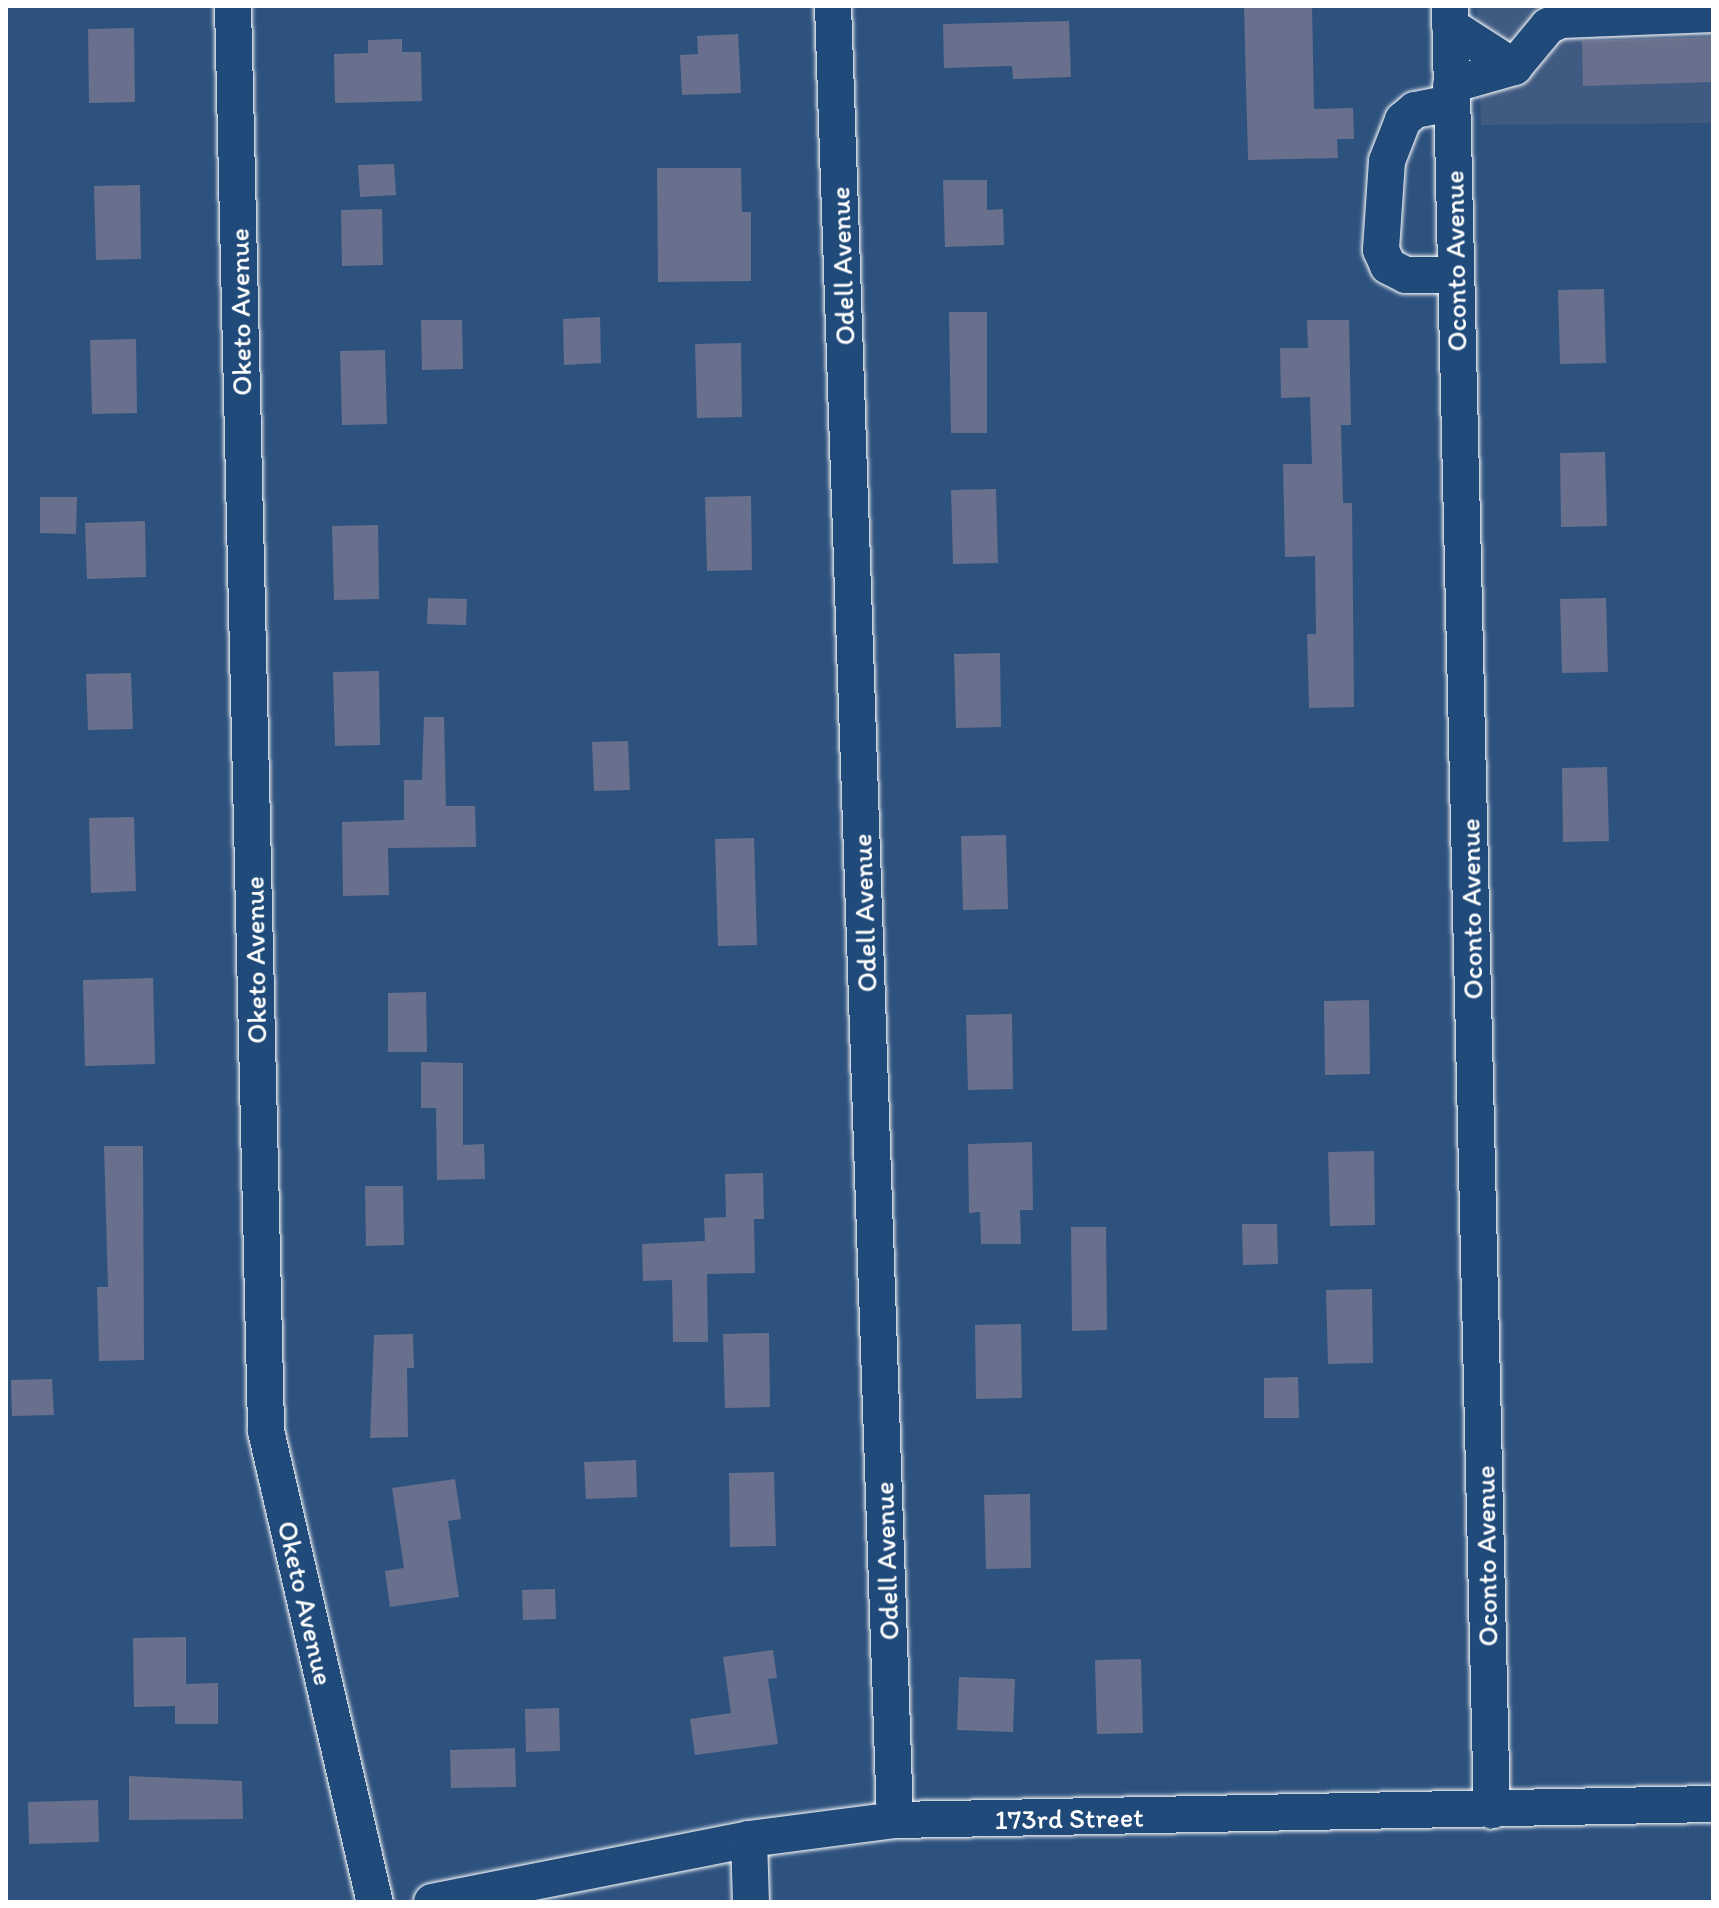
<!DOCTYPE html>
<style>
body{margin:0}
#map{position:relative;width:1719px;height:1908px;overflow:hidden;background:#2e527e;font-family:Itim,sans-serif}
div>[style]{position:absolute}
.built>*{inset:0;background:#405b82}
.building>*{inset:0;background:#69708d}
.roads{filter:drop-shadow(0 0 2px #fff) drop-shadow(0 0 2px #fff)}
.minor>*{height:36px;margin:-18px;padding:0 18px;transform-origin:18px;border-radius:18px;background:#1f4a7a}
span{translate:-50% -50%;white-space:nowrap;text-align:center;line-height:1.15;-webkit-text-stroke:7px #1f4a7a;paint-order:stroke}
.street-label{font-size:28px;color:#fff}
.frame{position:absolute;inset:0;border:8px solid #fff;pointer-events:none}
</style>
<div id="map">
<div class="built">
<div style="clip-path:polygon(1477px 6px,1713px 6px,1713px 123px,1481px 125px)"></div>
</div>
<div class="building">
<div style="clip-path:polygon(1312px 6px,1314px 109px,1353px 108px,1354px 139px,1337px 139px,1338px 158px,1248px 160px,1244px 8px)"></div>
<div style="clip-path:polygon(1069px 21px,1071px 77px,1013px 79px,1012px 66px,944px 68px,943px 24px)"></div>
<div style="clip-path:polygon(134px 28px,135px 102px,89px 103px,88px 29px)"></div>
<div style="clip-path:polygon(738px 34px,741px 93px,682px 95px,680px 55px,698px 54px,697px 36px)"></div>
<div style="clip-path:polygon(1713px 37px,1713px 82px,1583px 86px,1582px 41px)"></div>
<div style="clip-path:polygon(402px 39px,402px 52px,421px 52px,422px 101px,335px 103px,334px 54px,368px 53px,368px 40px)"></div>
<div style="clip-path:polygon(394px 164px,396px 195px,360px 197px,358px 165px)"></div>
<div style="clip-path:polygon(657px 168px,741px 168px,742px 212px,751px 212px,751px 281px,658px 282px)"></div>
<div style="clip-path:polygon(943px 180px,987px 180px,987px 210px,1003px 209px,1004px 245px,945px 247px)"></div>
<div style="clip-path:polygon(140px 185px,141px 259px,96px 260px,94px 186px)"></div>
<div style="clip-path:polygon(382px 209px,383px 265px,342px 266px,341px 210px)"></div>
<div style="clip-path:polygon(1604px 289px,1606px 363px,1560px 364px,1558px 290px)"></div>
<div style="clip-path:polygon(949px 312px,987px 312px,987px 433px,951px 433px)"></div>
<div style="clip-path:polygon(600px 317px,601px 363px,564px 365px,563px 319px)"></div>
<div style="clip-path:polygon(421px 320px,462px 320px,463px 369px,422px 370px)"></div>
<div style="clip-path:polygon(1307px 320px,1349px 320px,1351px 425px,1341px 425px,1343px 503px,1352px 503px,1354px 707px,1309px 708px,1307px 634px,1316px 634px,1315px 556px,1285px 557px,1283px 464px,1312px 464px,1310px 397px,1281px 398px,1280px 348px,1308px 348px)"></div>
<div style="clip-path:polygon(136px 339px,137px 413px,92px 414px,90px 340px)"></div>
<div style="clip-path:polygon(741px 343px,742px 417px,697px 418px,695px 344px)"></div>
<div style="clip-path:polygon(385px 350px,387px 424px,342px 425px,340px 351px)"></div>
<div style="clip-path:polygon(1605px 452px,1607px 526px,1561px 527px,1560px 453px)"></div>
<div style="clip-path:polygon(996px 489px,998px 563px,953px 564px,951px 490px)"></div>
<div style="clip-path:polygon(751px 496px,752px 570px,707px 571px,705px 497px)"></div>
<div style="clip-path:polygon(40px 497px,77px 497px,76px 534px,40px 533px)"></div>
<div style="clip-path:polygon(145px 521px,146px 577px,87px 579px,85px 523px)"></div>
<div style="clip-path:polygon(378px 525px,379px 599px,334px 600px,332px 526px)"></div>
<div style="clip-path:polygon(428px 598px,467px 599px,466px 625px,427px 624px)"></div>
<div style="clip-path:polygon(1606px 598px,1608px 672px,1562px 673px,1560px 599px)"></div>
<div style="clip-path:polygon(1000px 653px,1001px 727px,956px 728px,954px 654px)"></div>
<div style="clip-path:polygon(379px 671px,380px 745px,335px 746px,333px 672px)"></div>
<div style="clip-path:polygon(131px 673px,133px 729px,88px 730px,86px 674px)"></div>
<div style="clip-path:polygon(424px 717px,444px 717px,446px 806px,475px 806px,476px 847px,388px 848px,389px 895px,343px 896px,342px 822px,404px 820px,404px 780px,422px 780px)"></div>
<div style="clip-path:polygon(628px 741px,630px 790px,594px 791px,592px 742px)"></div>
<div style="clip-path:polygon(1607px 767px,1609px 841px,1563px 842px,1562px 768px)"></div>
<div style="clip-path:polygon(134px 817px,136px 891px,91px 893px,89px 818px)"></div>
<div style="clip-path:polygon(1006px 835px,1008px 909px,963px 910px,961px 836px)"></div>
<div style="clip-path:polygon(754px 838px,757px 945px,718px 946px,715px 839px)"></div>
<div style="clip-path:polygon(153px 978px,155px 1064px,85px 1066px,83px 980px)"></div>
<div style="clip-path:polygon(426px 992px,427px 1052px,388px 1052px,388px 993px)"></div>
<div style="clip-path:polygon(1369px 1000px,1370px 1074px,1325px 1075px,1324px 1001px)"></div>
<div style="clip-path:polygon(1012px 1014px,1013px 1089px,968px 1090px,966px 1015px)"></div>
<div style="clip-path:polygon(421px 1062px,463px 1063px,463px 1145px,484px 1144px,485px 1179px,437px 1180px,436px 1108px,421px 1108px)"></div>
<div style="clip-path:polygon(1032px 1142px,1033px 1210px,1020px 1210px,1021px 1244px,981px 1244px,980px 1212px,969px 1213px,968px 1144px)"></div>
<div style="clip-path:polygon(104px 1146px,143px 1146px,144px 1360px,99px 1361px,97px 1287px,108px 1287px)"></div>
<div style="clip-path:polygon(1374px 1151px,1375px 1225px,1330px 1226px,1328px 1152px)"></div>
<div style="clip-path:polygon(763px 1173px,764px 1219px,754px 1219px,755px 1273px,707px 1274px,708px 1342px,673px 1342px,672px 1280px,643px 1281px,642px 1244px,705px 1241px,704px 1218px,726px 1217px,725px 1174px)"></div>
<div style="clip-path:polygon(365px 1186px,403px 1186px,404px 1245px,366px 1246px)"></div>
<div style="clip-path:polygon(1242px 1224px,1277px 1224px,1278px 1264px,1243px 1265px)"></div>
<div style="clip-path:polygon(1071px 1227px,1106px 1227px,1107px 1330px,1072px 1331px)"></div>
<div style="clip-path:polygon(1372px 1289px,1373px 1363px,1328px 1364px,1326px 1290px)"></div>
<div style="clip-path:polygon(1021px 1324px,1022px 1398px,976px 1399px,975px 1325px)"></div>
<div style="clip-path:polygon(769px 1333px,770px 1407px,725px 1408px,723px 1334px)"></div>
<div style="clip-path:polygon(413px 1334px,414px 1368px,407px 1368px,408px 1437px,370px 1438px,374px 1335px)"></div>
<div style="clip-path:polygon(1298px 1377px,1299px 1418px,1264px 1418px,1264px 1378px)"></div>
<div style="clip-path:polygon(52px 1379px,54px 1415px,12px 1416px,11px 1380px)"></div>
<div style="clip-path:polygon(636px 1460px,637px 1497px,586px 1499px,584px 1462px)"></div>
<div style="clip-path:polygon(774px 1472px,776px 1546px,730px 1547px,729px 1473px)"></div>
<div style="clip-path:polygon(455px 1479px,461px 1519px,448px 1521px,459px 1597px,390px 1607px,385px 1571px,404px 1568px,392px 1488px)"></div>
<div style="clip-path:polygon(1030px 1494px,1031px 1568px,986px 1569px,984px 1495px)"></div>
<div style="clip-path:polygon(555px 1589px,556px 1619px,523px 1620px,522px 1590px)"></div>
<div style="clip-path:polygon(186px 1637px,186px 1684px,218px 1683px,218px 1724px,175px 1724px,175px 1706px,134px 1707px,133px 1638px)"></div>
<div style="clip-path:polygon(773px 1650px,777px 1678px,768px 1679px,778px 1744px,695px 1755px,690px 1719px,731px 1713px,723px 1657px)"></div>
<div style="clip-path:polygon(1141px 1659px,1143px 1733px,1097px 1734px,1095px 1660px)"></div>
<div style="clip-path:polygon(959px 1677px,1015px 1679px,1013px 1732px,957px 1730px)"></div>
<div style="clip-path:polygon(559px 1708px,560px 1751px,526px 1752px,525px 1709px)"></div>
<div style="clip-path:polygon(515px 1748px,516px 1787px,451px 1788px,450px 1750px)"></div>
<div style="clip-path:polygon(129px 1776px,242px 1781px,243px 1819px,129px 1820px)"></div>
<div style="clip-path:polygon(98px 1800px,99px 1842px,29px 1844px,28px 1802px)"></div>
</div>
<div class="roads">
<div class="minor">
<div style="left:233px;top:6px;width:1425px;rotate:88.67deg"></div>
<div style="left:266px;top:1431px;width:483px;rotate:77deg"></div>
<div style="left:833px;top:6px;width:1815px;rotate:88.04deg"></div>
<div style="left:1450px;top:6px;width:1805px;rotate:88.67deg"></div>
<div style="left:1450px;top:26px;width:76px;rotate:32.6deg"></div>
<div style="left:1451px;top:85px;width:66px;rotate:-15.9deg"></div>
<div style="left:1514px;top:67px;width:53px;rotate:-50.3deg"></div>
<div style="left:1548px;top:26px;width:14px;rotate:-25deg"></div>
<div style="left:1561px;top:20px;width:152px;rotate:-2.3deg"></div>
<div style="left:1451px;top:103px;width:37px;rotate:169deg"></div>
<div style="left:1415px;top:110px;width:16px;rotate:140deg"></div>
<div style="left:1403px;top:120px;width:44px;rotate:111.3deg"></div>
<div style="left:1387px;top:161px;width:89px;rotate:93.9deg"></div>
<div style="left:1381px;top:250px;width:17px;rotate:66deg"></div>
<div style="left:1388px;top:266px;width:20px;rotate:27deg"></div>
<div style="left:1406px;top:275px;width:49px"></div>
<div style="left:749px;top:1839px;width:63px;rotate:88.2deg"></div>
<div style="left:432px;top:1902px;width:323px;rotate:-11.2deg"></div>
<div style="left:749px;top:1839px;width:147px;rotate:-7.4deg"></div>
<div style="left:895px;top:1820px;width:818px;rotate:-1.12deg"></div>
</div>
</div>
<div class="street-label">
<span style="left:1455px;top:261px;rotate:-91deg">Oconto Avenue</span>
<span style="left:842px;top:266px;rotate:-92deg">Odell Avenue</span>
<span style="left:240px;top:312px;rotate:-91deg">Oketo Avenue</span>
<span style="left:1471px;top:909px;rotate:-91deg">Oconto Avenue</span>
<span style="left:864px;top:913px;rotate:-92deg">Odell Avenue</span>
<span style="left:255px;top:960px;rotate:-91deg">Oketo Avenue</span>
<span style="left:1486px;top:1556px;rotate:-91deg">Oconto Avenue</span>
<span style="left:886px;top:1561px;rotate:-92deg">Odell Avenue</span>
<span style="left:306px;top:1603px;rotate:77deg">Oketo Avenue</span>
<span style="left:1069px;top:1818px;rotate:-1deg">173rd Street</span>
</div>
<div class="frame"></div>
</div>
